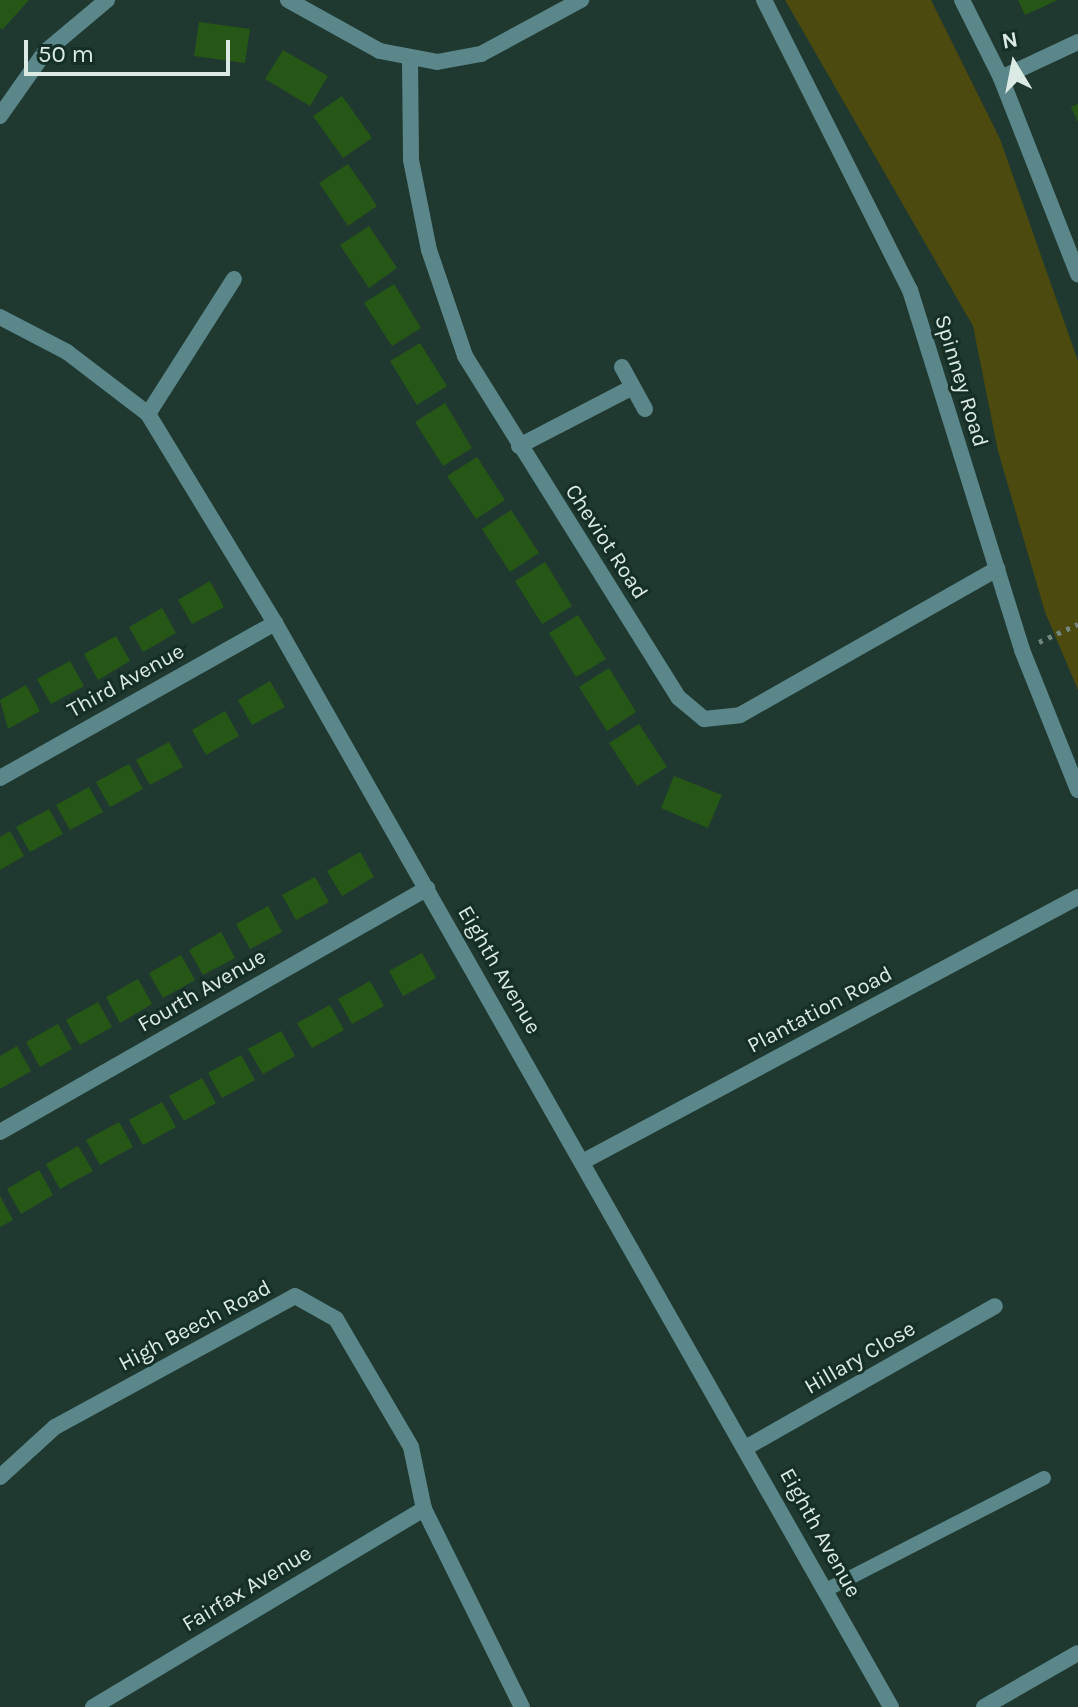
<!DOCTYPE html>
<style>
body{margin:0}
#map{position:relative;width:1078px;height:1707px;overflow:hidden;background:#1f3930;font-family:Karla,sans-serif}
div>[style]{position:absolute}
.green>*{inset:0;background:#4c4a0f}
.building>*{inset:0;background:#275717}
.path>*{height:5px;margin-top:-2.5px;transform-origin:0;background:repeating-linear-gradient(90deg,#728780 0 4px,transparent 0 10px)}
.lane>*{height:14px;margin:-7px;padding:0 7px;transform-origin:7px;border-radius:7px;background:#5b878a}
.street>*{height:16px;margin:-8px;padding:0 8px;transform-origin:8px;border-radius:8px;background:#5b878a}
span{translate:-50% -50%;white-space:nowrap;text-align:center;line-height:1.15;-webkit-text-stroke:6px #152f26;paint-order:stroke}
.street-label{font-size:22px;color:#dbeae4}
.north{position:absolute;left:974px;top:24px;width:80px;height:80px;-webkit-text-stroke:6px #152f26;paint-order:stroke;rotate:350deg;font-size:22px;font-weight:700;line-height:32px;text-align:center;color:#dbeae4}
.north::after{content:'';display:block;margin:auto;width:28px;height:36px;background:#dbeae4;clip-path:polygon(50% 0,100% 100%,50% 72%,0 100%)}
.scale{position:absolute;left:24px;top:40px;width:206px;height:36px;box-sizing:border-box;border:4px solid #dbeae4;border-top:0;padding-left:10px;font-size:24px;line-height:28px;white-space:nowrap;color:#dbeae4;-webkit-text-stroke:6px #152f26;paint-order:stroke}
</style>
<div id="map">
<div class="green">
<div style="clip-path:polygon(785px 0,931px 0,1000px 139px,1078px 361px,1078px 690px,1045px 612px,998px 451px,973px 326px)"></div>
</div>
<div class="building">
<div style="clip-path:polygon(0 0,29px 0,2px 30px,0 28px)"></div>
<div style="clip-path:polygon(1018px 0,1058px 0,1025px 15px)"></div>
<div style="clip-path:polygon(199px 22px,250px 29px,245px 63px,194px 56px)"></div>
<div style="clip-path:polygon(283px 50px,328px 76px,310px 106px,265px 79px)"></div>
<div style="clip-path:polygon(342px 96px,372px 138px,343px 158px,313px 116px)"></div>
<div style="clip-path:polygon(1078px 104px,1078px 122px,1071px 107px)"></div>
<div style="clip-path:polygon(348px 164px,377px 206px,348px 226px,319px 183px)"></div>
<div style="clip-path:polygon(369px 226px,397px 268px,369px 288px,340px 245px)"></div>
<div style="clip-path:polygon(394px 284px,421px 328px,392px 346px,364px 303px)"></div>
<div style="clip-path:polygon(420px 343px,447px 386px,417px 405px,390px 361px)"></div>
<div style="clip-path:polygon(445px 403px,472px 448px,443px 466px,415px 422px)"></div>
<div style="clip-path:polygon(477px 457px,505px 500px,476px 519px,447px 476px)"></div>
<div style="clip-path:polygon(511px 510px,539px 553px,510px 572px,482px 529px)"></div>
<div style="clip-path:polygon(545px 562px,572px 606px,542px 624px,515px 581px)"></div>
<div style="clip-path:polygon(210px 581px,224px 607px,192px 624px,178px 600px)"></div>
<div style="clip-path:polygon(162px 608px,176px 633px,143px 652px,129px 627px)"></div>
<div style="clip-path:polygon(578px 615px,606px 659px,576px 677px,549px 633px)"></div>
<div style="clip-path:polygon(116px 636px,130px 661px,98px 680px,84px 654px)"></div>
<div style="clip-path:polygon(70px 661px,84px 686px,51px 704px,37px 679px)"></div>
<div style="clip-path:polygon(609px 668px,636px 712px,607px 731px,579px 687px)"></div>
<div style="clip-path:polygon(270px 681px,285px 707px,252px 725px,238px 700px)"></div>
<div style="clip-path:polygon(26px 685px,40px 711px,8px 729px,0 700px)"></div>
<div style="clip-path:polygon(225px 711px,239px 736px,206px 755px,192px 730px)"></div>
<div style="clip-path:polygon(639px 724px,667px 767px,637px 786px,609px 743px)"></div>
<div style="clip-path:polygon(169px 742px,183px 767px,150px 785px,136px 760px)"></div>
<div style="clip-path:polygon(129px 764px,143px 789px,110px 807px,96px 782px)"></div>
<div style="clip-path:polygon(674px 776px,722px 795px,708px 828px,661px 808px)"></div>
<div style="clip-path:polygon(89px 787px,103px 812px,70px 830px,56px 805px)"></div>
<div style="clip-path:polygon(49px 809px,63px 834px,30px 852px,16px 827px)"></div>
<div style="clip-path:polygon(10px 831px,24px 856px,0 870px,0 837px)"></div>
<div style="clip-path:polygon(360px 852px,374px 877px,342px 896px,327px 871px)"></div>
<div style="clip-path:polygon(315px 877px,329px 902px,296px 920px,282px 895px)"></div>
<div style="clip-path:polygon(268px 906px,282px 932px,250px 949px,236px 924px)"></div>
<div style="clip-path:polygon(221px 932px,235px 958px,203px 975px,189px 950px)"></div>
<div style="clip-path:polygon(422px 953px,436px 978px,403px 996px,389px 971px)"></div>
<div style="clip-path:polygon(181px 955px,195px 980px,163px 998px,149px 973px)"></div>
<div style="clip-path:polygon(138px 979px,152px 1004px,120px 1023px,106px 997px)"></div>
<div style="clip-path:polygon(370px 981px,384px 1006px,352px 1024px,338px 999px)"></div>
<div style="clip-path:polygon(98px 1002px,112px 1027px,80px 1045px,66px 1020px)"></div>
<div style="clip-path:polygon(330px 1005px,344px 1030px,312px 1048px,297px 1023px)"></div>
<div style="clip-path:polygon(58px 1024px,72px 1049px,40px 1067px,26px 1042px)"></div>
<div style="clip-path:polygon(281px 1031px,295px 1056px,263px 1074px,248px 1049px)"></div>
<div style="clip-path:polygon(17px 1046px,31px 1071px,0 1089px,0 1056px)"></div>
<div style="clip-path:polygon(241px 1055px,255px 1080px,222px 1098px,208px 1073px)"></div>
<div style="clip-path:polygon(202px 1078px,216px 1103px,184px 1121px,169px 1096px)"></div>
<div style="clip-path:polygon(162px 1102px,176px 1127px,143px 1145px,129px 1120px)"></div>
<div style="clip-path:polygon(119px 1122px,133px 1147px,100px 1165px,86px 1140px)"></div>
<div style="clip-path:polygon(78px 1146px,93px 1171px,60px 1189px,46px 1164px)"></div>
<div style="clip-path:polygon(39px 1170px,53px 1195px,21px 1214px,7px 1189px)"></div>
<div style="clip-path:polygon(0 1196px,13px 1220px,0 1227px)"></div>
</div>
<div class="path">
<div style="left:1039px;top:642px;width:43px;rotate:-24.8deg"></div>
</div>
<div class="lane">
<div style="left:826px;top:1590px;width:245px;rotate:-27.2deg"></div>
</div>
<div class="street">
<div style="left:288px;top:0;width:105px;rotate:29deg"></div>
<div style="left:380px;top:51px;width:58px;rotate:10.9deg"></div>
<div style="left:437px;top:62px;width:45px;rotate:-10.3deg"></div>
<div style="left:481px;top:54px;width:114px;rotate:-28.4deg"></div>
<div style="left:764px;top:0;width:325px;rotate:63.3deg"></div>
<div style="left:910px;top:290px;width:377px;rotate:72.7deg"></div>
<div style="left:1022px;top:650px;width:151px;rotate:68.2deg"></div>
<div style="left:962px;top:0;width:87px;rotate:63.4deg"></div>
<div style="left:1001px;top:78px;width:211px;rotate:68.6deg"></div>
<div style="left:410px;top:61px;width:99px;rotate:89.4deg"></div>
<div style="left:411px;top:160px;width:92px;rotate:78.7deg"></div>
<div style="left:429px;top:250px;width:112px;rotate:71.2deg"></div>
<div style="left:465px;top:356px;width:403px;rotate:58deg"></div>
<div style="left:679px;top:698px;width:33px;rotate:40deg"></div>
<div style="left:704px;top:719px;width:36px;rotate:-6deg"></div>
<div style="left:740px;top:715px;width:296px;rotate:-29.6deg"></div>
<div style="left:1001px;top:78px;width:85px;rotate:-25.1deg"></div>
<div style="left:0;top:116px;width:78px;rotate:-54.9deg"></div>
<div style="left:45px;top:52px;width:81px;rotate:-40deg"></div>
<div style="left:0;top:317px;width:76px;rotate:27.6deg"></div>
<div style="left:67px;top:352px;width:102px;rotate:37.4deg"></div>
<div style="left:148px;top:414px;width:245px;rotate:58.7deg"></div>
<div style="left:275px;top:623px;width:1247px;rotate:60.39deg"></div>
<div style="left:622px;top:367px;width:48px;rotate:61.3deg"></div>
<div style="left:148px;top:414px;width:160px;rotate:-57.5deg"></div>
<div style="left:519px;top:446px;width:128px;rotate:-27.4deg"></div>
<div style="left:0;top:778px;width:316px;rotate:-29.4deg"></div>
<div style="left:0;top:1132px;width:492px;rotate:-29.7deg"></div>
<div style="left:584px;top:1161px;width:560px;rotate:-28.12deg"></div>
<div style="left:747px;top:1447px;width:285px;rotate:-29.6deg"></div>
<div style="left:0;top:1477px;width:74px;rotate:-42.3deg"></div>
<div style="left:55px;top:1427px;width:273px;rotate:-28.6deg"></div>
<div style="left:295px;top:1296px;width:47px;rotate:29.3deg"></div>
<div style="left:336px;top:1319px;width:148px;rotate:59.6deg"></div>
<div style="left:411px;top:1447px;width:63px;rotate:78.2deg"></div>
<div style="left:424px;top:1509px;width:221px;rotate:63.7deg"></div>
<div style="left:93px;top:1707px;width:386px;rotate:-30.9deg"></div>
<div style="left:984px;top:1707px;width:108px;rotate:-29.9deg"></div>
</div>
<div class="street-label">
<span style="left:961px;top:381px;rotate:73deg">Spinney Road</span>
<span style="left:606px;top:542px;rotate:57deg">Cheviot Road</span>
<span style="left:126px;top:681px;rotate:-29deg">Third Avenue</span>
<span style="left:499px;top:970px;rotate:60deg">Eighth Avenue</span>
<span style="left:202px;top:991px;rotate:-30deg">Fourth Avenue</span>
<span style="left:820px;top:1010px;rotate:-28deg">Plantation Road</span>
<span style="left:195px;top:1326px;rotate:-28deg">High Beech Road</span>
<span style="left:860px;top:1358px;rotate:-30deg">Hillary Close</span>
<span style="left:820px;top:1533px;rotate:61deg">Eighth Avenue</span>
<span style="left:247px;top:1589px;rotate:-31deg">Fairfax Avenue</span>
</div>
<div class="north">N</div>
<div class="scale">50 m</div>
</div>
